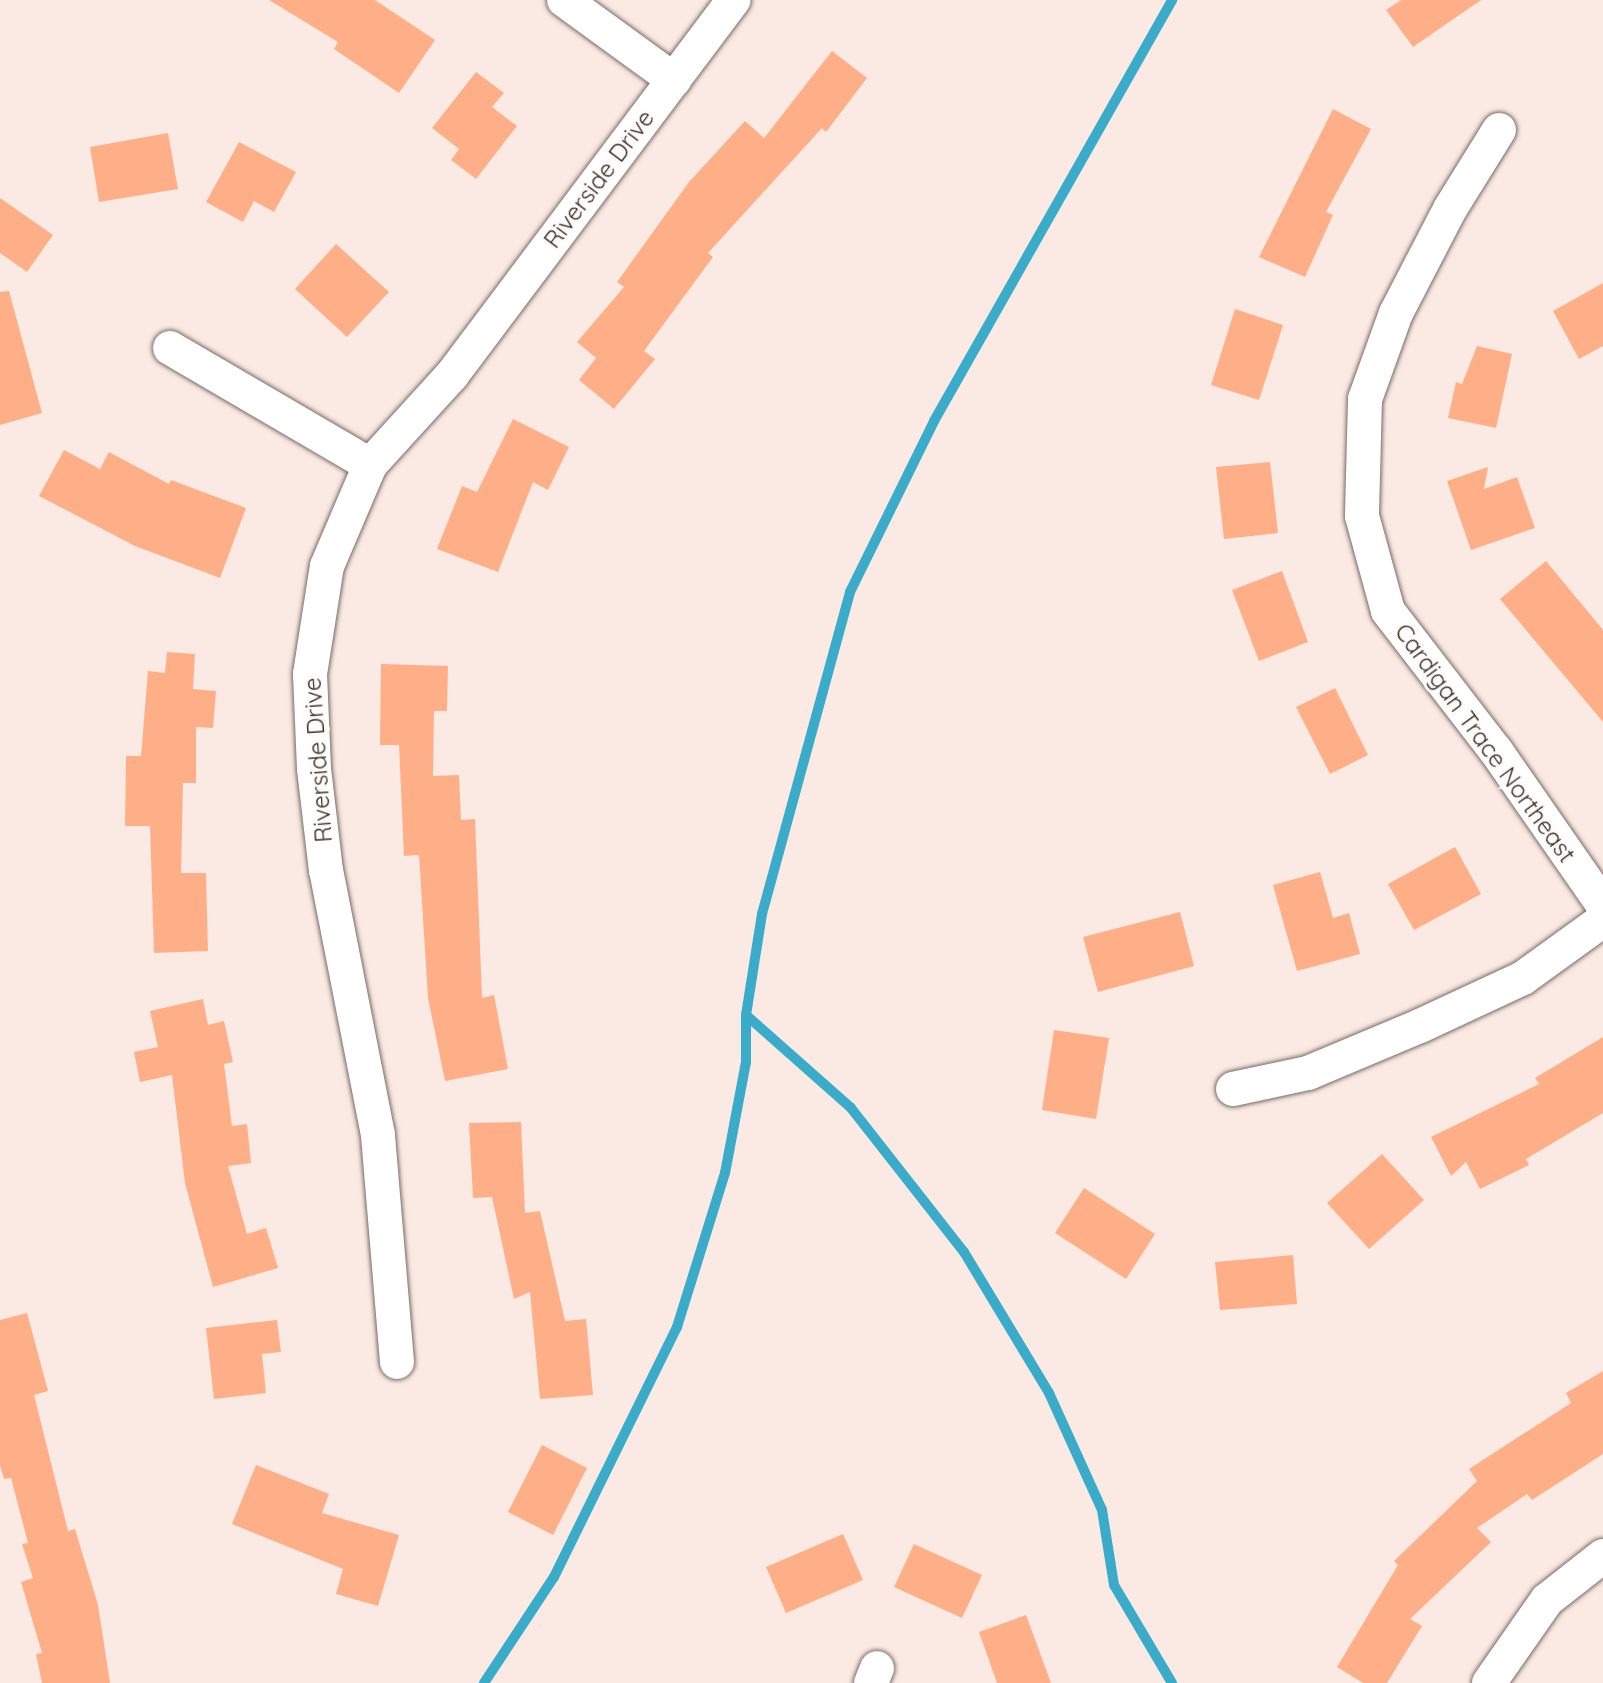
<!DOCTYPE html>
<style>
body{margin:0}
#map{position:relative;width:1603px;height:1683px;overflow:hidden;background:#faeae3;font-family:Quicksand,sans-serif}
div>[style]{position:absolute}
.stream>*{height:10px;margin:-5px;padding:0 5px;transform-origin:5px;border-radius:5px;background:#3aacca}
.building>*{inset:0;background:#ffaf87}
.roads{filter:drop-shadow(0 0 2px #796b64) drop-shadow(0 0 2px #796b64)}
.street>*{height:34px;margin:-17px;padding:0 17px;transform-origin:17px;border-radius:17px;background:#fff}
span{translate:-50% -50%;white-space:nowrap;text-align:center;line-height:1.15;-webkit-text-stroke:6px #fefbf9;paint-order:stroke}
.street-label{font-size:24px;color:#37312e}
</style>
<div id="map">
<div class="stream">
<div style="left:746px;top:1015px;width:140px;rotate:41.5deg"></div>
<div style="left:851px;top:1108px;width:183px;rotate:51.9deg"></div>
<div style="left:964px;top:1252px;width:165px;rotate:58.9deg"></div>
<div style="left:1049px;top:1393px;width:128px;rotate:65.6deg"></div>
<div style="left:1102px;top:1510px;width:76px;rotate:80.9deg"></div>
<div style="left:1114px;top:1585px;width:114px;rotate:59.4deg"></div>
<div style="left:484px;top:1683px;width:127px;rotate:-56.6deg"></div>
<div style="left:554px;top:1577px;width:279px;rotate:-63.8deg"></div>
<div style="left:677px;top:1327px;width:161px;rotate:-72.7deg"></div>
<div style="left:725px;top:1173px;width:113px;rotate:-79.3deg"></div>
<div style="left:746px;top:1062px;width:47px;rotate:-90deg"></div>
<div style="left:746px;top:1015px;width:102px;rotate:-81deg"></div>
<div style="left:762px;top:914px;width:334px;rotate:-74.7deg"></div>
<div style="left:850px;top:592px;width:191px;rotate:-63.8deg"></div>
<div style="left:934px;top:421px;width:484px;rotate:-60.5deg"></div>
</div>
<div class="building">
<div style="clip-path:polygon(269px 0,375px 0,435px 40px,399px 93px,334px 49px,338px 42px)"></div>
<div style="clip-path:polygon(1401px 0,1481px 0,1413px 47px,1386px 10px)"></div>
<div style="clip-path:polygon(832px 51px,867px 78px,826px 132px,822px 128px,708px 253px,713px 257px,644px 351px,655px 359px,614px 409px,579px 380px,596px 358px,577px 342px,624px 287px,617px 282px,689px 182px,745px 121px,764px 138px)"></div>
<div style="clip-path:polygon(476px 72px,504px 93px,492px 107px,517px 126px,476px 179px,451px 160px,459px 149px,432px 128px)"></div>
<div style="clip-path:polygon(1333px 109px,1371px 129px,1326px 212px,1333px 215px,1305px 277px,1259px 257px)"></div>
<div style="clip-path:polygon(168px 133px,178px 189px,99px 202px,90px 147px)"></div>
<div style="clip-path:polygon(239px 142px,296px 172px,274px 212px,254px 201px,243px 222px,206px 202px)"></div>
<div style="clip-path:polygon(0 198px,53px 235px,27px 272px,0 253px)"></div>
<div style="clip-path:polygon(336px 244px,389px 292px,347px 337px,295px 289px)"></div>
<div style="clip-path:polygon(1603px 283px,1603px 346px,1579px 359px,1553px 311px)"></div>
<div style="clip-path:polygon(9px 291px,42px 413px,0 425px,0 292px)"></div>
<div style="clip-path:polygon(1235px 309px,1283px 325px,1259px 400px,1211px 385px)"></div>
<div style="clip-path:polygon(1477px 346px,1512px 354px,1496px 428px,1448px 418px,1456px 382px,1462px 384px)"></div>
<div style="clip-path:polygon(513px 419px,569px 447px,548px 490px,533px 482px,498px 572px,437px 549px,462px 486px,477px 492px)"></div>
<div style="clip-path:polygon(64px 450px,100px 469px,109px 452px,169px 484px,171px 480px,246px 508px,220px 578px,135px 546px,39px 496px)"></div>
<div style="clip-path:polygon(1270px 462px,1278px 533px,1224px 539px,1216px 467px)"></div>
<div style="clip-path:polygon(1488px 467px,1484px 489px,1517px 477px,1535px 528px,1471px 550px,1447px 481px)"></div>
<div style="clip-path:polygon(1546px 561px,1603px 630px,1603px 722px,1500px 599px)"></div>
<div style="clip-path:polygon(1282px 571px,1308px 642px,1259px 661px,1232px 590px)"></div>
<div style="clip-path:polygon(167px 652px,195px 654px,193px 689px,216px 691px,213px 728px,196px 727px,196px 783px,183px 783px,181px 873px,206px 873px,208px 951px,154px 953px,150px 826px,125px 826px,126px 756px,141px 756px,148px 671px,165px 673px)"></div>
<div style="clip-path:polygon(381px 664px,448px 666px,447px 711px,434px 711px,433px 776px,459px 775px,461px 820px,475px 819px,482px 998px,494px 995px,508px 1069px,445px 1081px,428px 998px,419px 855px,404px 856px,399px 745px,380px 745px)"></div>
<div style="clip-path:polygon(1335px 688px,1368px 755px,1330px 774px,1296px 707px)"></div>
<div style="clip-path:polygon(1455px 847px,1481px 894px,1414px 930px,1388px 884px)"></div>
<div style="clip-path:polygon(1320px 872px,1333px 918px,1349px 913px,1360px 954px,1297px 971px,1273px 885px)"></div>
<div style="clip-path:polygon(1180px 912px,1194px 966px,1098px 992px,1083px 937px)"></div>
<div style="clip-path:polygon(203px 999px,208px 1025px,224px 1021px,233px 1062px,224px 1064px,232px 1126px,247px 1124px,251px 1163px,228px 1166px,247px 1234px,266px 1228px,278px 1268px,213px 1287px,185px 1183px,172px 1075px,140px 1082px,134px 1052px,158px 1047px,150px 1011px)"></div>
<div style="clip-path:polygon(1054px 1030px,1109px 1038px,1096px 1119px,1042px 1110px)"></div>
<div style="clip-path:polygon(1603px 1037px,1603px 1113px,1526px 1159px,1529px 1165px,1480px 1189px,1466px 1162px,1451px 1176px,1431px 1137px,1539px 1084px,1535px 1078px)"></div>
<div style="clip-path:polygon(521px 1122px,525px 1213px,540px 1211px,565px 1321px,586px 1319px,593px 1395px,540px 1399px,530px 1292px,514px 1299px,492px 1197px,473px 1198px,469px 1123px)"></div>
<div style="clip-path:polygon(1382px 1154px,1424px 1200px,1369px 1249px,1327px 1203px)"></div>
<div style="clip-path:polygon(1084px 1188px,1155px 1234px,1126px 1279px,1055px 1233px)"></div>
<div style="clip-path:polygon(1293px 1255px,1297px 1304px,1220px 1310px,1215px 1262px)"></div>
<div style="clip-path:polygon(27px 1313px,48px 1391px,34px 1395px,68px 1531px,75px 1529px,98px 1605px,110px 1683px,42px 1683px,36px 1654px,42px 1653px,21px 1582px,33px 1578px,22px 1544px,28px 1543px,11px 1478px,4px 1479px,0 1465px,0 1320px)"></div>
<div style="clip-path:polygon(277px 1320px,281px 1352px,262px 1354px,266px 1393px,214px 1399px,206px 1328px)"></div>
<div style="clip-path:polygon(1603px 1371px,1603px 1454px,1532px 1500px,1527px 1494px,1477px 1528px,1491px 1542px,1410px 1619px,1422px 1626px,1387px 1683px,1363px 1683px,1337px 1667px,1398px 1565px,1394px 1561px,1477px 1481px,1469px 1469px,1571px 1403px,1566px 1393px)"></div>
<div style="clip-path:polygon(542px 1445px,587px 1468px,553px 1535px,508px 1512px)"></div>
<div style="clip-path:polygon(256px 1465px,329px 1494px,322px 1513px,399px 1535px,378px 1606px,336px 1594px,343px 1569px,232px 1524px)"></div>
<div style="clip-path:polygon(843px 1534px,863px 1580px,786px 1613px,766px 1567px)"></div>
<div style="clip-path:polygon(914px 1544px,982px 1575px,962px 1618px,894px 1587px)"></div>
<div style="clip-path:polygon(1026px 1615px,1051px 1683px,997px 1683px,979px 1632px)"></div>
</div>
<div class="roads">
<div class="street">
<div style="left:564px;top:0;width:136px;rotate:36deg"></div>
<div style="left:1499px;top:130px;width:93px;rotate:121.8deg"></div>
<div style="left:1450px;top:209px;width:117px;rotate:117.4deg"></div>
<div style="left:1396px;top:313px;width:91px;rotate:109.8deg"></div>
<div style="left:1365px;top:399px;width:117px;rotate:91.5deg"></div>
<div style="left:1362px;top:516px;width:98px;rotate:74.7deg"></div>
<div style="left:1388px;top:611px;width:177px;rotate:52.4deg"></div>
<div style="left:1496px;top:751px;width:188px;rotate:55.2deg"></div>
<div style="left:170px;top:348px;width:232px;rotate:30.3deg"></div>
<div style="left:1233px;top:1089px;width:77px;rotate:-12deg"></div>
<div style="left:1308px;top:1073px;width:121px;rotate:-22.8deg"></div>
<div style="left:1420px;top:1026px;width:114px;rotate:-25deg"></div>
<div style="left:1523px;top:978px;width:99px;rotate:-35.9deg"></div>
<div style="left:397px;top:1362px;width:228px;rotate:-94.8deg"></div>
<div style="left:378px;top:1135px;width:269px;rotate:-101.1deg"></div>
<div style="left:326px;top:871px;width:103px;rotate:-96.7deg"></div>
<div style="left:314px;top:769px;width:95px;rotate:-92.4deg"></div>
<div style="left:310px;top:674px;width:109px;rotate:-81.1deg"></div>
<div style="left:327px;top:566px;width:110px;rotate:-66.9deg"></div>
<div style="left:370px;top:465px;width:122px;rotate:-47.7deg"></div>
<div style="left:452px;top:375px;width:469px;rotate:-53.1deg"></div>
<div style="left:871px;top:1683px;width:16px;rotate:-68deg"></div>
<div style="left:1489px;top:1683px;width:101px;rotate:-55.1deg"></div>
<div style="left:1547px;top:1600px;width:71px;rotate:-38.2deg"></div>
</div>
</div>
<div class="street-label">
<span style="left:599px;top:179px;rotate:-53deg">Riverside Drive</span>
<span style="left:1485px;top:743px;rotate:54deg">Cardigan Trace Northeast</span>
<span style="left:318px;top:760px;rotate:-94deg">Riverside Drive</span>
</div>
</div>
